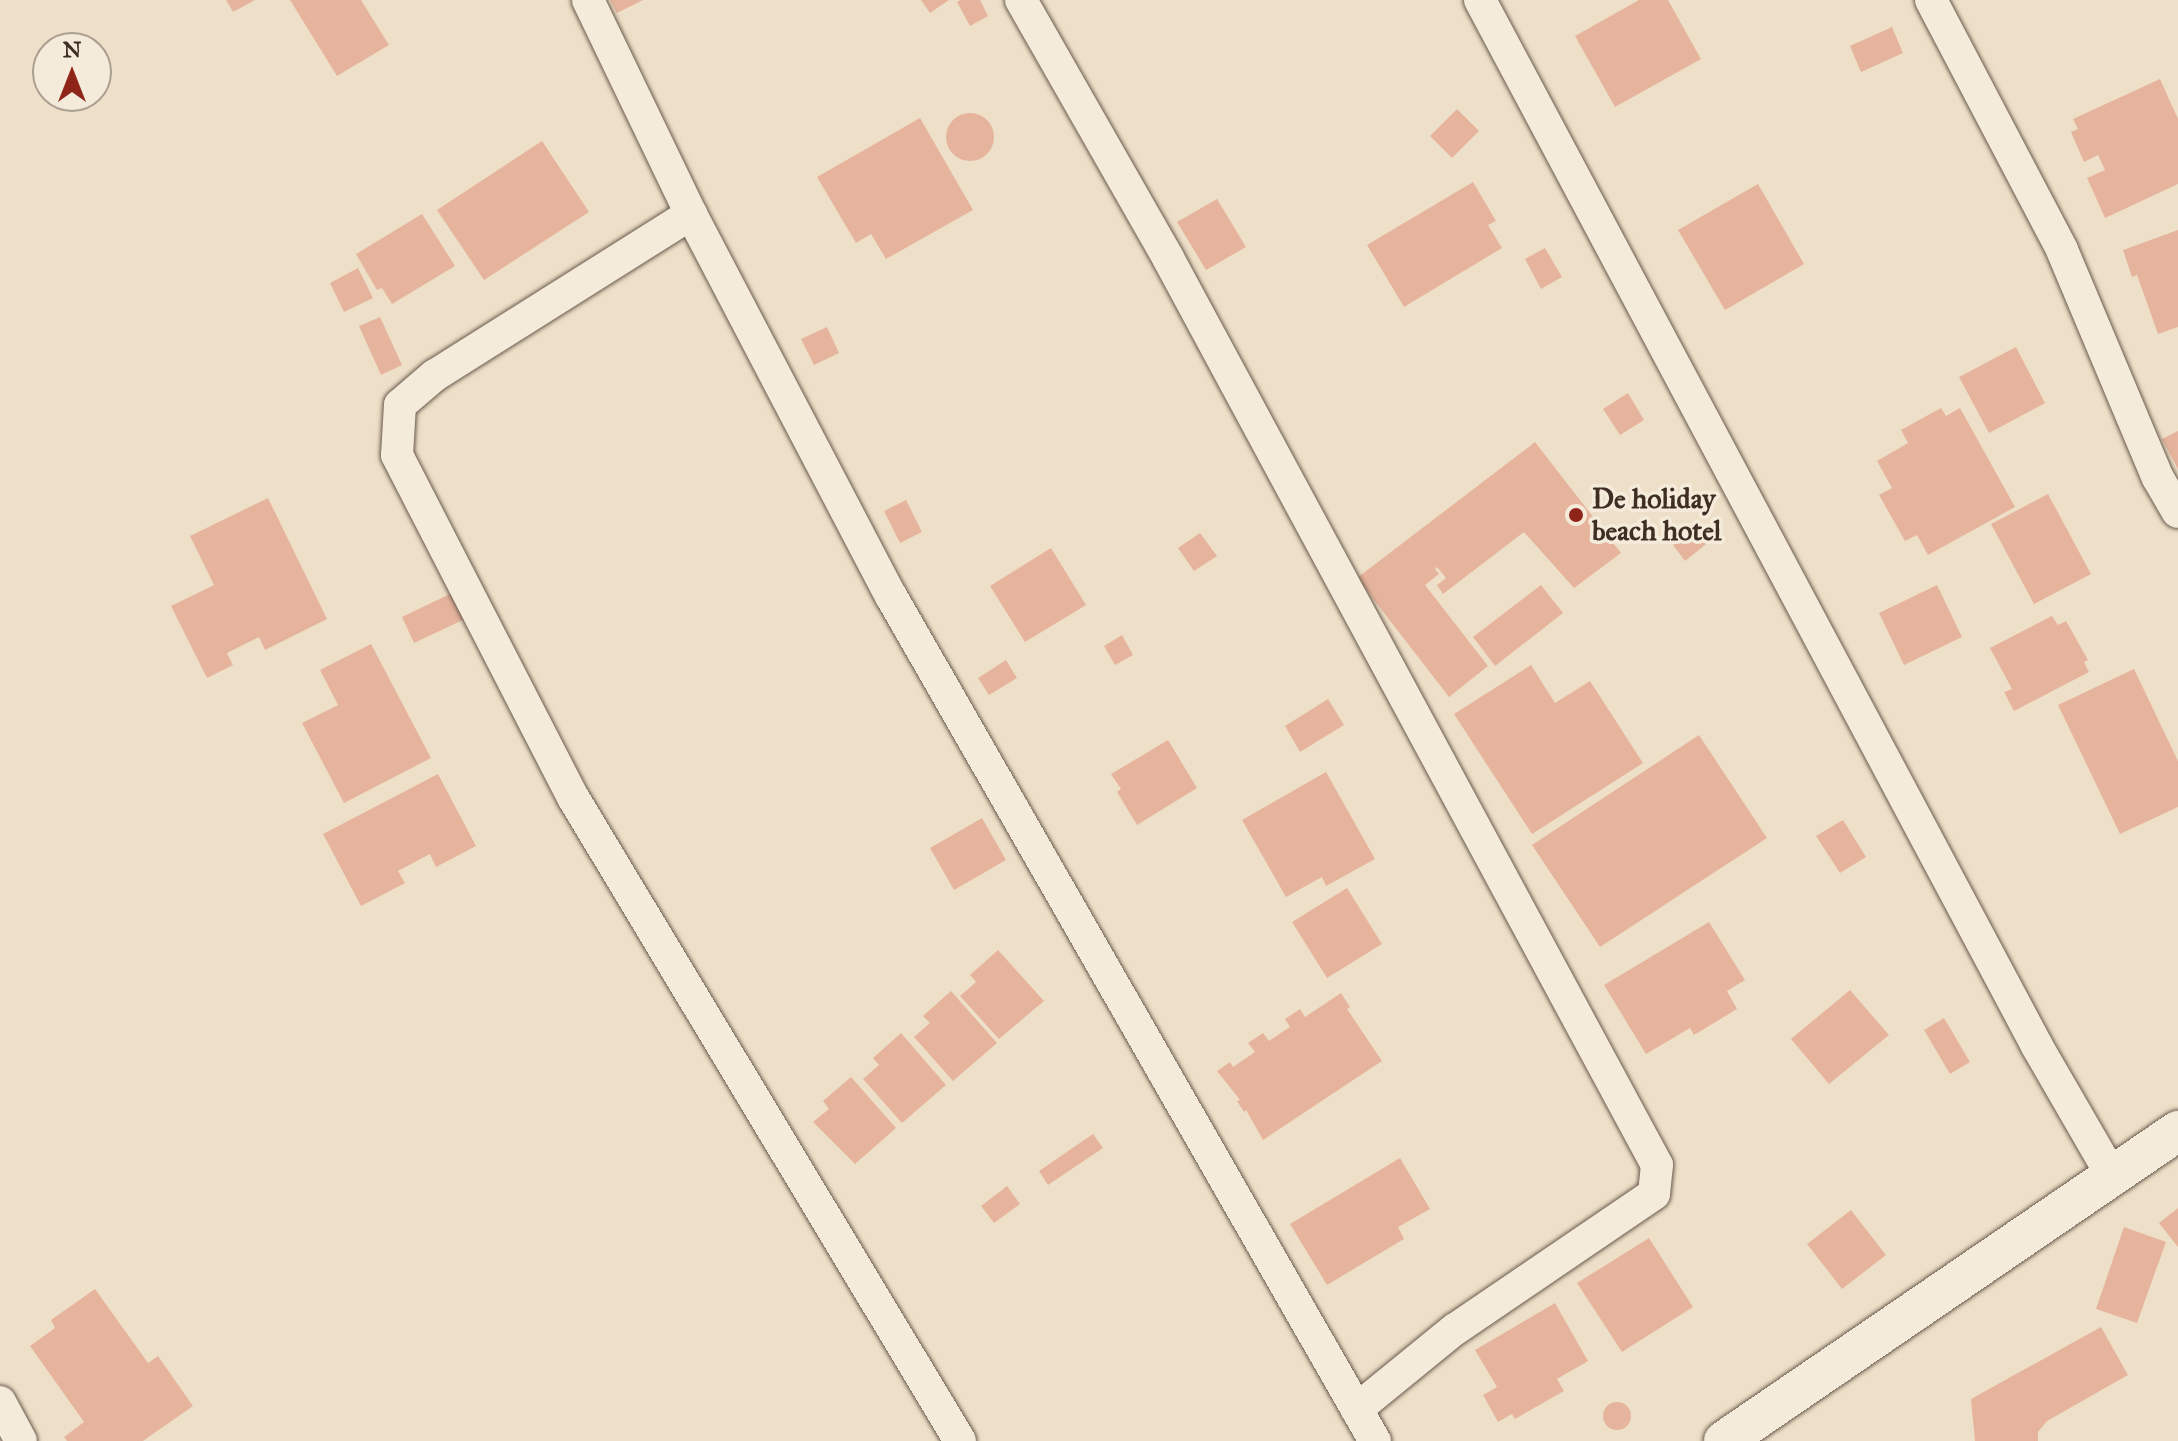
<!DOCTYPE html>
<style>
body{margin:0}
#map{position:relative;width:2178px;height:1441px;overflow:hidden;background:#eee0c8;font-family:"IM FELL Great Primer",serif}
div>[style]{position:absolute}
.building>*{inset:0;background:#e6b49c}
.round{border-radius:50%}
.roads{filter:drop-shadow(0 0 2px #6a5a4d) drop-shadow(0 0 2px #6a5a4d)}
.minor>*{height:32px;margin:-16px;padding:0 16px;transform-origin:16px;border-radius:16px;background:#f4ebdb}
.tertiary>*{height:40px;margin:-20px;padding:0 20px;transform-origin:20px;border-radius:20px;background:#f4ebdb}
.dots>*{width:22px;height:22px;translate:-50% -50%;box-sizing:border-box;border:4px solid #f4ebdb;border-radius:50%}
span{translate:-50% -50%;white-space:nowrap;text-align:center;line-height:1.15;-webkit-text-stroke:7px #f4ebdb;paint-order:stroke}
.poi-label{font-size:28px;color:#3e2e24;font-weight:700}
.left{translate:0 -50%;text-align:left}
.north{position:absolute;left:32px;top:32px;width:80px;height:80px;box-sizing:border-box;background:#f4ebdb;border:2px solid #ab9f92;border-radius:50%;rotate:0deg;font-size:22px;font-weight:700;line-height:32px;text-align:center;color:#3e2e24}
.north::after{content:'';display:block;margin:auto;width:28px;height:36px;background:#8f2418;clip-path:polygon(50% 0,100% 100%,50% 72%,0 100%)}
</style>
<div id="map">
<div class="building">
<div style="clip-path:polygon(226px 0,255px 0,233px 12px)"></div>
<div style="clip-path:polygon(290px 0,361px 0,389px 45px,337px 76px)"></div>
<div style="clip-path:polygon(610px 0,643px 0,617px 13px)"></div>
<div style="clip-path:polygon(921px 0,949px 0,930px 13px)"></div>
<div style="clip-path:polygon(961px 0,980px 0,988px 16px,970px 26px,957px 2px)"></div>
<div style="clip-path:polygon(1639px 0,1668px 0,1701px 59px,1615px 107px,1575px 36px)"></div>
<div style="clip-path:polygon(1892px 27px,1903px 53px,1861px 72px,1850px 46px)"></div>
<div style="clip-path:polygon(2160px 79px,2178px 119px,2178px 184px,2105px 218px,2087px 178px,2105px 170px,2098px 155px,2084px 162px,2071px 132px,2078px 129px,2073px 119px)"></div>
<div style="clip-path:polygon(1457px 109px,1479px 131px,1452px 158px,1430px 136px)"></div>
<div class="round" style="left:946px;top:113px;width:48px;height:48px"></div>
<div style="clip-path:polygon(920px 118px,973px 210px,886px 259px,871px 234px,856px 243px,817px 177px)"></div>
<div style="clip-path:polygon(542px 141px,589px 212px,484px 280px,437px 210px)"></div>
<div style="clip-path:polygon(1473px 182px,1496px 221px,1488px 225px,1502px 248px,1404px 307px,1367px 245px)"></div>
<div style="clip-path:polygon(1758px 184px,1804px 264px,1725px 310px,1678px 230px)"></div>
<div style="clip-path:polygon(1217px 199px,1246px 247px,1206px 270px,1177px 222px)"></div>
<div style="clip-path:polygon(422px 214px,455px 266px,392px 304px,382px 288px,377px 290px,356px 254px)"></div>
<div style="clip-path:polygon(2178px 230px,2178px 327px,2158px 334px,2137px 275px,2132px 277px,2123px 250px)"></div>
<div style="clip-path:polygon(1545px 248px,1562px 277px,1541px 289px,1525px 259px)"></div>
<div style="clip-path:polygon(358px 268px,373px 298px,344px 312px,330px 283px)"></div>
<div style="clip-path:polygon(380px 317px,402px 365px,381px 375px,359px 326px)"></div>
<div style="clip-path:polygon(827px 327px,839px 353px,814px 365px,801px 339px)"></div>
<div style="clip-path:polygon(2016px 347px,2045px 403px,1989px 433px,1959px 377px)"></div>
<div style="clip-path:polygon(1628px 393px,1644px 420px,1620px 435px,1603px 409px)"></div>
<div style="clip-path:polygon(1941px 408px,1946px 416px,1960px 408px,2015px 507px,1928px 555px,1917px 535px,1905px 541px,1879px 495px,1892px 488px,1877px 461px,1908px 443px,1901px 430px)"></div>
<div style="clip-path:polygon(2178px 431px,2178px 469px,2162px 439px)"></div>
<div style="clip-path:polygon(1535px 442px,1621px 553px,1574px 588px,1524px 532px,1443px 594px,1437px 585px,1446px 578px,1437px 567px,1435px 569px,1439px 574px,1425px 585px,1488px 666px,1449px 697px,1357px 578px)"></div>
<div style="clip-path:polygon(2048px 494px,2091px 574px,2034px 604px,1991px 524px)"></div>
<div style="clip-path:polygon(268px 498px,327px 619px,265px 650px,259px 637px,227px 653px,233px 665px,207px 678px,171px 606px,214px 585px,190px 536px)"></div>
<div style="clip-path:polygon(906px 500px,922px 532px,900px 543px,884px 511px)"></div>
<div style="clip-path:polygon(1698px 526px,1710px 541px,1685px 561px,1673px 545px)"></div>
<div style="clip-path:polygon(1200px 533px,1217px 556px,1194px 571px,1178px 548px)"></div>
<div style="clip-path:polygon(1051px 548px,1086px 605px,1025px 642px,990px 586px)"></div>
<div style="clip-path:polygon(1541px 585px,1563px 613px,1495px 666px,1473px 637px)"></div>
<div style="clip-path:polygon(1937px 585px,1962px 637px,1904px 665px,1879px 613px)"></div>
<div style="clip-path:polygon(452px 593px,465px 619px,414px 643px,402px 617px)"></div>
<div style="clip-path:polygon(2052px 616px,2058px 625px,2066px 621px,2088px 660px,2084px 662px,2089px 672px,2014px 711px,2004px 692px,2012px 689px,1990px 648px)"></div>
<div style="clip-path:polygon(1122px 635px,1133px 655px,1115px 665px,1104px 646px)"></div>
<div style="clip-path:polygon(371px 644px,431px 758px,344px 803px,302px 723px,338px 705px,320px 670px)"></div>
<div style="clip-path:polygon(1006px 660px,1017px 678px,989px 695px,978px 678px)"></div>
<div style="clip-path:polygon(1531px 665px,1555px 703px,1590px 681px,1643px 763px,1532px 834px,1454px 714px)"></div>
<div style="clip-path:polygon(2134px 669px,2178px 761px,2178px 807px,2120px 834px,2058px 705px)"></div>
<div style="clip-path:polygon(1328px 699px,1344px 725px,1300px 752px,1285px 726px)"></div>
<div style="clip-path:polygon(1699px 735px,1767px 838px,1600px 947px,1532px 845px)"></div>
<div style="clip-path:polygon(1168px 740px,1197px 788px,1137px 825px,1117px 792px,1121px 789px,1111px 774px)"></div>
<div style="clip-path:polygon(1326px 772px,1375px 859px,1326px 886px,1322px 877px,1286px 897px,1242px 820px)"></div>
<div style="clip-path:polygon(438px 774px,476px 846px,436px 867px,430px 854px,398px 871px,405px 883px,361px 906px,323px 834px)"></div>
<div style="clip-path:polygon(982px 818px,1006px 860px,954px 890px,930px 848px)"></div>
<div style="clip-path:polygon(1843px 820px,1866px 857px,1840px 873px,1816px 836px)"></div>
<div style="clip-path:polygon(1347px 888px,1382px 944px,1327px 978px,1292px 922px)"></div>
<div style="clip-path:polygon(1709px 922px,1745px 980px,1727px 991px,1737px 1009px,1694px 1035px,1690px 1028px,1646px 1054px,1604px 985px)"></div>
<div style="clip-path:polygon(998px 950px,1044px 1001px,999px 1039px,960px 996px,976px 982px,970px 975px)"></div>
<div style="clip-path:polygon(1850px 990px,1889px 1035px,1829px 1084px,1791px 1039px)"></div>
<div style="clip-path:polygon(951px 991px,997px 1043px,953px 1081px,914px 1037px,930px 1023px,923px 1016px)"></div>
<div style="clip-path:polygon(1341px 993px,1350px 1007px,1347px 1009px,1382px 1061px,1263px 1140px,1246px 1110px,1244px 1112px,1237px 1101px,1240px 1100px,1217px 1071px,1230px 1062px,1233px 1067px,1255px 1052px,1248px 1043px,1263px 1033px,1269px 1041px,1290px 1027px,1285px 1019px,1300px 1009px,1305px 1017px)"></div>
<div style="clip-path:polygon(1944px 1018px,1970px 1062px,1950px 1074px,1924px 1030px)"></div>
<div style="clip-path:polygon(901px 1033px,946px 1085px,902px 1123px,863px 1079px,879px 1065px,873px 1058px)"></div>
<div style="clip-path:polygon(851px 1077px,896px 1128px,855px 1164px,813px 1122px,829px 1109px,823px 1101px)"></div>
<div style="clip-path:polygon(1093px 1134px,1103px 1148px,1048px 1185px,1039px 1171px)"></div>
<div style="clip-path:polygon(1400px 1158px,1430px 1209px,1398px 1227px,1404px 1239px,1327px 1285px,1290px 1224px)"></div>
<div style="clip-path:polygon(1007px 1186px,1020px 1204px,994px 1223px,981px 1206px)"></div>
<div style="clip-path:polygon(2178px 1208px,2178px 1247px,2159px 1223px)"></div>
<div style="clip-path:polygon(1851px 1210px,1886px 1255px,1842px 1289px,1807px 1244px)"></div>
<div style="clip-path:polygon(2124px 1227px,2166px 1242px,2137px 1323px,2096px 1309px)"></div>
<div style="clip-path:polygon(1649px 1238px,1693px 1307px,1622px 1352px,1577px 1283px)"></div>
<div style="clip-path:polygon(95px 1289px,148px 1363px,158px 1356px,193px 1406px,143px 1441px,67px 1441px,64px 1437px,84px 1422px,30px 1346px,55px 1328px,51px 1320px)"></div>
<div style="clip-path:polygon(1555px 1303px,1588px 1361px,1557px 1379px,1564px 1391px,1515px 1419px,1512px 1414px,1498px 1422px,1483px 1395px,1497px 1387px,1475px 1350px)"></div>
<div style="clip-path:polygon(2101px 1327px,2128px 1375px,2047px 1421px,2038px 1432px,2038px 1441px,1975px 1441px,1971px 1399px)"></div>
<div class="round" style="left:1603px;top:1402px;width:28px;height:28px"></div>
</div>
<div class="roads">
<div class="minor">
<div style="left:588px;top:0;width:237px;rotate:64.3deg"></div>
<div style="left:691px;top:214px;width:431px;rotate:62.4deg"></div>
<div style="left:891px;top:596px;width:974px;rotate:60.2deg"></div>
<div style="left:1021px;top:0;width:297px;rotate:60.3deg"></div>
<div style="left:1168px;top:258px;width:1030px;rotate:61.67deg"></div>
<div style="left:1657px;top:1165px;width:29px;rotate:96deg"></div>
<div style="left:1654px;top:1194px;width:240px;rotate:145.8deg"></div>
<div style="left:1455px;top:1329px;width:127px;rotate:140.8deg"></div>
<div style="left:1480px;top:0;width:1185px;rotate:61.96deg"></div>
<div style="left:2037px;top:1046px;width:150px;rotate:60deg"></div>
<div style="left:1931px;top:0;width:282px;rotate:62.3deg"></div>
<div style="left:2062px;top:250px;width:247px;rotate:67.2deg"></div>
<div style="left:2158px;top:478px;width:39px;rotate:60deg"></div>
<div style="left:691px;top:214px;width:302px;rotate:147.8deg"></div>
<div style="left:435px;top:375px;width:46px;rotate:139.4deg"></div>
<div style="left:400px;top:405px;width:50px;rotate:93.4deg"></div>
<div style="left:397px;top:455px;width:387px;rotate:62.8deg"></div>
<div style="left:574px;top:799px;width:749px;rotate:58.98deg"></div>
<div style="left:0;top:1402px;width:44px;rotate:61.7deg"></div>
</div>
<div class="tertiary">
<div style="left:1724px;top:1441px;width:550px;rotate:-34.33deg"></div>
</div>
</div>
<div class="dots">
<div style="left:1576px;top:515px;background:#8f2418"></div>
</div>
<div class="poi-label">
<span class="left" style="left:1592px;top:515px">De holiday<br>beach hotel</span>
</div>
<div class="north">N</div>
</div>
